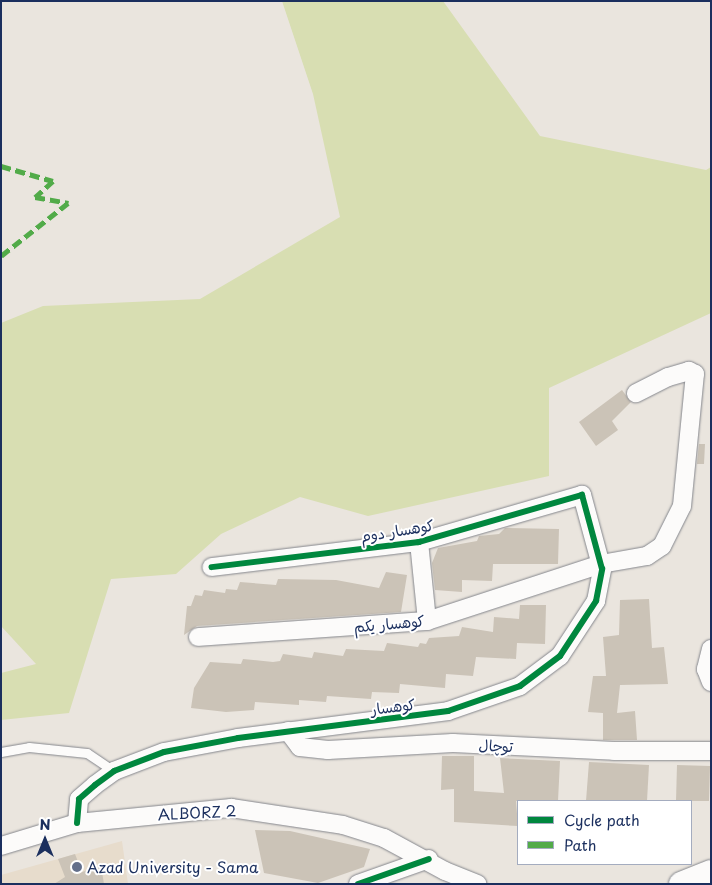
<!DOCTYPE html>
<meta charset="utf-8">
<style>
body{margin:0}
#map{position:relative;width:712px;height:885px;overflow:hidden;background:#eae5de;font-family:"Playpen Sans","Playpen Sans Arabic",sans-serif}
div>[style]{position:absolute}
.built>*{inset:0;background:#e7dccc}
.green>*{inset:0;background:#d8deb2}
.building>*{inset:0;background:#cbc3b7}
.roads{filter:drop-shadow(0 0 1px #84868c) drop-shadow(0 0 1px #84868c)}
.lane>*{height:9px;margin:-4.5px;padding:0 4.5px;transform-origin:4.5px;border-radius:4.5px;background:#fcfbfa}
.street>*{height:18px;margin:-9px;padding:0 9px;transform-origin:9px;border-radius:9px;background:#fcfbfa}
.secondary>*{height:24px;margin:-12px;padding:0 12px;transform-origin:12px;border-radius:12px;background:#fcfbfa}
.quiet>*{height:5px;margin-top:-2.5px;transform-origin:0;background:repeating-linear-gradient(90deg,#52ab49 0 10px,transparent 0 15px)}
.cycleway>*{height:6px;margin:-3px;padding:0 3px;transform-origin:3px;border-radius:3px;background:#00873e}
.dots>*{width:14px;height:14px;translate:-50% -50%;box-sizing:border-box;border:2px solid #fff;border-radius:50%}
span{translate:-50% -50%;white-space:nowrap;text-align:center;line-height:1.15;-webkit-text-stroke:4px #fff;paint-order:stroke}
.street-label{font-size:15px;color:#1b2f5e}
.poi-label{font-size:15px;color:#1b2f5e}
.left{translate:0 -50%;text-align:left}
.frame{position:absolute;inset:0;border:2px solid #1b2f5e;pointer-events:none}
.legend{position:absolute;left:517px;top:800px;width:175px;height:65px;box-sizing:border-box;background:#fff;border:1px solid #a4acbf;margin:0;padding:6px 9px;list-style:none;font-size:15px;color:#1b2f5e}
.legend li{display:flex;align-items:center;gap:10px;height:25px}
.legend b{width:25px;border:1px solid #a4acbf}
.north{position:absolute;left:20px;top:815px;width:50px;height:50px;-webkit-text-stroke:4px #fff;paint-order:stroke;rotate:0deg;font-size:14px;font-weight:700;line-height:20px;text-align:center;color:#1b2f5e}
.north::after{content:'';display:block;margin:auto;width:18px;height:22px;background:#1b2f5e;clip-path:polygon(50% 0,100% 100%,50% 72%,0 100%)}
</style>
<div id="map">
<div class="built">
<div style="clip-path:polygon(122px 841px,128px 884px,1px 884px,1px 875px)"></div>
</div>
<div class="green">
<div style="clip-path:polygon(282px 1px,443px 1px,540px 136px,706px 170px,711px 167px,711px 313px,549px 388px,549px 476px,368px 516px,300px 497px,221px 534px,176px 574px,111px 579px,69px 713px,1px 720px,1px 673px,36px 664px,1px 626px,1px 323px,43px 306px,200px 299px,340px 217px,313px 94px)"></div>
</div>
<div class="building">
<div style="clip-path:polygon(622px 390px,631px 402px,612px 421px,618px 430px,596px 446px,579px 422px)"></div>
<div style="clip-path:polygon(699px 444px,705px 444px,704px 464px,697px 464px)"></div>
<div style="clip-path:polygon(505px 528px,559px 529px,558px 564px,493px 564px,492px 581px,462px 580px,462px 592px,435px 590px,432px 563px,438px 548px,477px 541px,479px 536px,499px 534px)"></div>
<div style="clip-path:polygon(386px 572px,407px 575px,401px 612px,197px 626px,184px 635px,187px 606px,191px 606px,195px 595px,202px 596px,204px 590px,225px 593px,226px 589px,237px 590px,240px 582px,276px 585px,278px 579px,336px 580px,379px 588px)"></div>
<div style="clip-path:polygon(649px 599px,652px 648px,664px 647px,668px 684px,620px 685px,617px 713px,635px 711px,637px 740px,603px 740px,603px 713px,588px 712px,593px 676px,606px 676px,603px 637px,619px 635px,620px 600px)"></div>
<div style="clip-path:polygon(520px 605px,546px 605px,545px 644px,517px 643px,516px 659px,476px 657px,473px 676px,446px 674px,445px 688px,400px 684px,399px 693px,372px 692px,371px 699px,327px 696px,326px 702px,299px 700px,299px 705px,255px 702px,254px 710px,226px 712px,191px 708px,194px 688px,210px 662px,241px 664px,243px 659px,273px 662px,280px 661px,283px 654px,312px 658px,314px 652px,343px 656px,346px 649px,384px 651px,387px 643px,418px 647px,420px 643px,426px 644px,429px 638px,459px 636px,462px 627px,493px 632px,494px 617px,519px 619px)"></div>
<div style="clip-path:polygon(442px 756px,474px 756px,474px 791px,504px 793px,500px 758px,560px 761px,558px 801px,516px 801px,518px 826px,454px 822px,454px 789px,441px 790px)"></div>
<div style="clip-path:polygon(589px 762px,649px 765px,647px 801px,586px 801px)"></div>
<div style="clip-path:polygon(677px 765px,710px 766px,709px 801px,676px 801px)"></div>
<div style="clip-path:polygon(255px 830px,290px 831px,370px 849px,364px 867px,318px 883px,264px 873px)"></div>
<div style="clip-path:polygon(75px 854px,82px 872px,101px 866px,104px 884px,54px 884px,65px 877px,58px 859px)"></div>
</div>
<div class="roads">
<div class="lane">
<div style="left:1px;top:752px;width:28px;rotate:-10deg"></div>
<div style="left:29px;top:747px;width:58px;rotate:5.9deg"></div>
<div style="left:87px;top:753px;width:32px;rotate:34deg"></div>
</div>
<div class="street">
<div style="left:419px;top:542px;width:79px;rotate:84.2deg"></div>
<div style="left:198px;top:637px;width:230px;rotate:-4deg"></div>
<div style="left:427px;top:621px;width:183px;rotate:-18.1deg"></div>
<div style="left:601px;top:564px;width:47px;rotate:-9.9deg"></div>
<div style="left:647px;top:556px;width:18px;rotate:-34deg"></div>
<div style="left:662px;top:546px;width:45px;rotate:-63.4deg"></div>
<div style="left:682px;top:506px;width:133px;rotate:-84.4deg"></div>
<div style="left:695px;top:374px;width:7px;rotate:-153deg"></div>
<div style="left:689px;top:371px;width:22px;rotate:164deg"></div>
<div style="left:668px;top:377px;width:36px;rotate:153deg"></div>
<div style="left:711px;top:649px;width:21px;rotate:104deg"></div>
<div style="left:706px;top:669px;width:14px;rotate:69deg"></div>
<div style="left:288px;top:731px;width:20px;rotate:53deg"></div>
<div style="left:300px;top:747px;width:28px;rotate:6deg"></div>
<div style="left:328px;top:750px;width:125px;rotate:-3.2deg"></div>
<div style="left:453px;top:743px;width:161px;rotate:2.8deg"></div>
<div style="left:614px;top:751px;width:97px"></div>
<div style="left:77px;top:823px;width:24px;rotate:-85deg"></div>
<div style="left:79px;top:799px;width:21px;rotate:-41deg"></div>
<div style="left:95px;top:785px;width:24px;rotate:-36deg"></div>
<div style="left:114px;top:771px;width:53px;rotate:-20.8deg"></div>
<div style="left:164px;top:752px;width:75px;rotate:-10.7deg"></div>
<div style="left:238px;top:738px;width:212px;rotate:-7.3deg"></div>
<div style="left:448px;top:711px;width:76px;rotate:-19.1deg"></div>
<div style="left:520px;top:686px;width:50px;rotate:-36.9deg"></div>
<div style="left:560px;top:656px;width:66px;rotate:-56.8deg"></div>
<div style="left:596px;top:601px;width:33px;rotate:-79deg"></div>
<div style="left:602px;top:569px;width:77px;rotate:-105.1deg"></div>
<div style="left:582px;top:495px;width:170px;rotate:163.9deg"></div>
<div style="left:419px;top:542px;width:209px;rotate:173.1deg"></div>
<div style="left:1px;top:846px;width:79px;rotate:-16.8deg"></div>
<div style="left:77px;top:823px;width:155px;rotate:-5.6deg"></div>
<div style="left:231px;top:808px;width:113px;rotate:8.6deg"></div>
<div style="left:343px;top:825px;width:43px;rotate:17.6deg"></div>
<div style="left:384px;top:838px;width:69px;rotate:28.4deg"></div>
<div style="left:445px;top:871px;width:35px;rotate:22deg"></div>
<div style="left:358px;top:884px;width:75px;rotate:-19.4deg"></div>
</div>
<div class="secondary">
<div style="left:681px;top:884px;width:32px;rotate:-22deg"></div>
</div>
</div>
<div class="quiet">
<div style="left:1px;top:166px;width:54px;rotate:16.1deg"></div>
<div style="left:53px;top:181px;width:24px;rotate:138deg"></div>
<div style="left:35px;top:197px;width:34px;rotate:10deg"></div>
<div style="left:68px;top:203px;width:85px;rotate:141.7deg"></div>
</div>
<div class="cycleway">
<div style="left:77px;top:823px;width:24px;rotate:-85deg"></div>
<div style="left:79px;top:799px;width:21px;rotate:-41deg"></div>
<div style="left:95px;top:785px;width:24px;rotate:-36deg"></div>
<div style="left:114px;top:771px;width:53px;rotate:-20.8deg"></div>
<div style="left:164px;top:752px;width:75px;rotate:-10.7deg"></div>
<div style="left:238px;top:738px;width:212px;rotate:-7.3deg"></div>
<div style="left:448px;top:711px;width:76px;rotate:-19.1deg"></div>
<div style="left:520px;top:686px;width:50px;rotate:-36.9deg"></div>
<div style="left:560px;top:656px;width:66px;rotate:-56.8deg"></div>
<div style="left:596px;top:601px;width:33px;rotate:-79deg"></div>
<div style="left:602px;top:569px;width:77px;rotate:-105.1deg"></div>
<div style="left:582px;top:495px;width:170px;rotate:163.9deg"></div>
<div style="left:419px;top:542px;width:209px;rotate:173.1deg"></div>
<div style="left:358px;top:884px;width:75px;rotate:-19.4deg"></div>
</div>
<div class="dots">
<div style="left:77px;top:867px;background:#636f8b"></div>
</div>
<div class="street-label">
<span style="left:397px;top:530px;rotate:-9deg">کوهسار دوم</span>
<span style="left:389px;top:623px;rotate:-5deg">کوهسار یکم</span>
<span style="left:393px;top:706px;rotate:-7deg">کوهسار</span>
<span style="left:496px;top:745px;rotate:3deg">توچال</span>
<span style="left:197px;top:812px;rotate:-3deg">ALBORZ 2</span>
</div>
<div class="poi-label">
<span class="left" style="left:87px;top:867px">Azad University - Sama</span>
</div>
<div class="frame"></div>
<ul class="legend">
<li><b style="height:6px;background:#00873e"></b>Cycle path</li>
<li><b style="height:6px;background:#52ab49"></b>Path</li>
</ul>
<div class="north">N</div>
</div>
